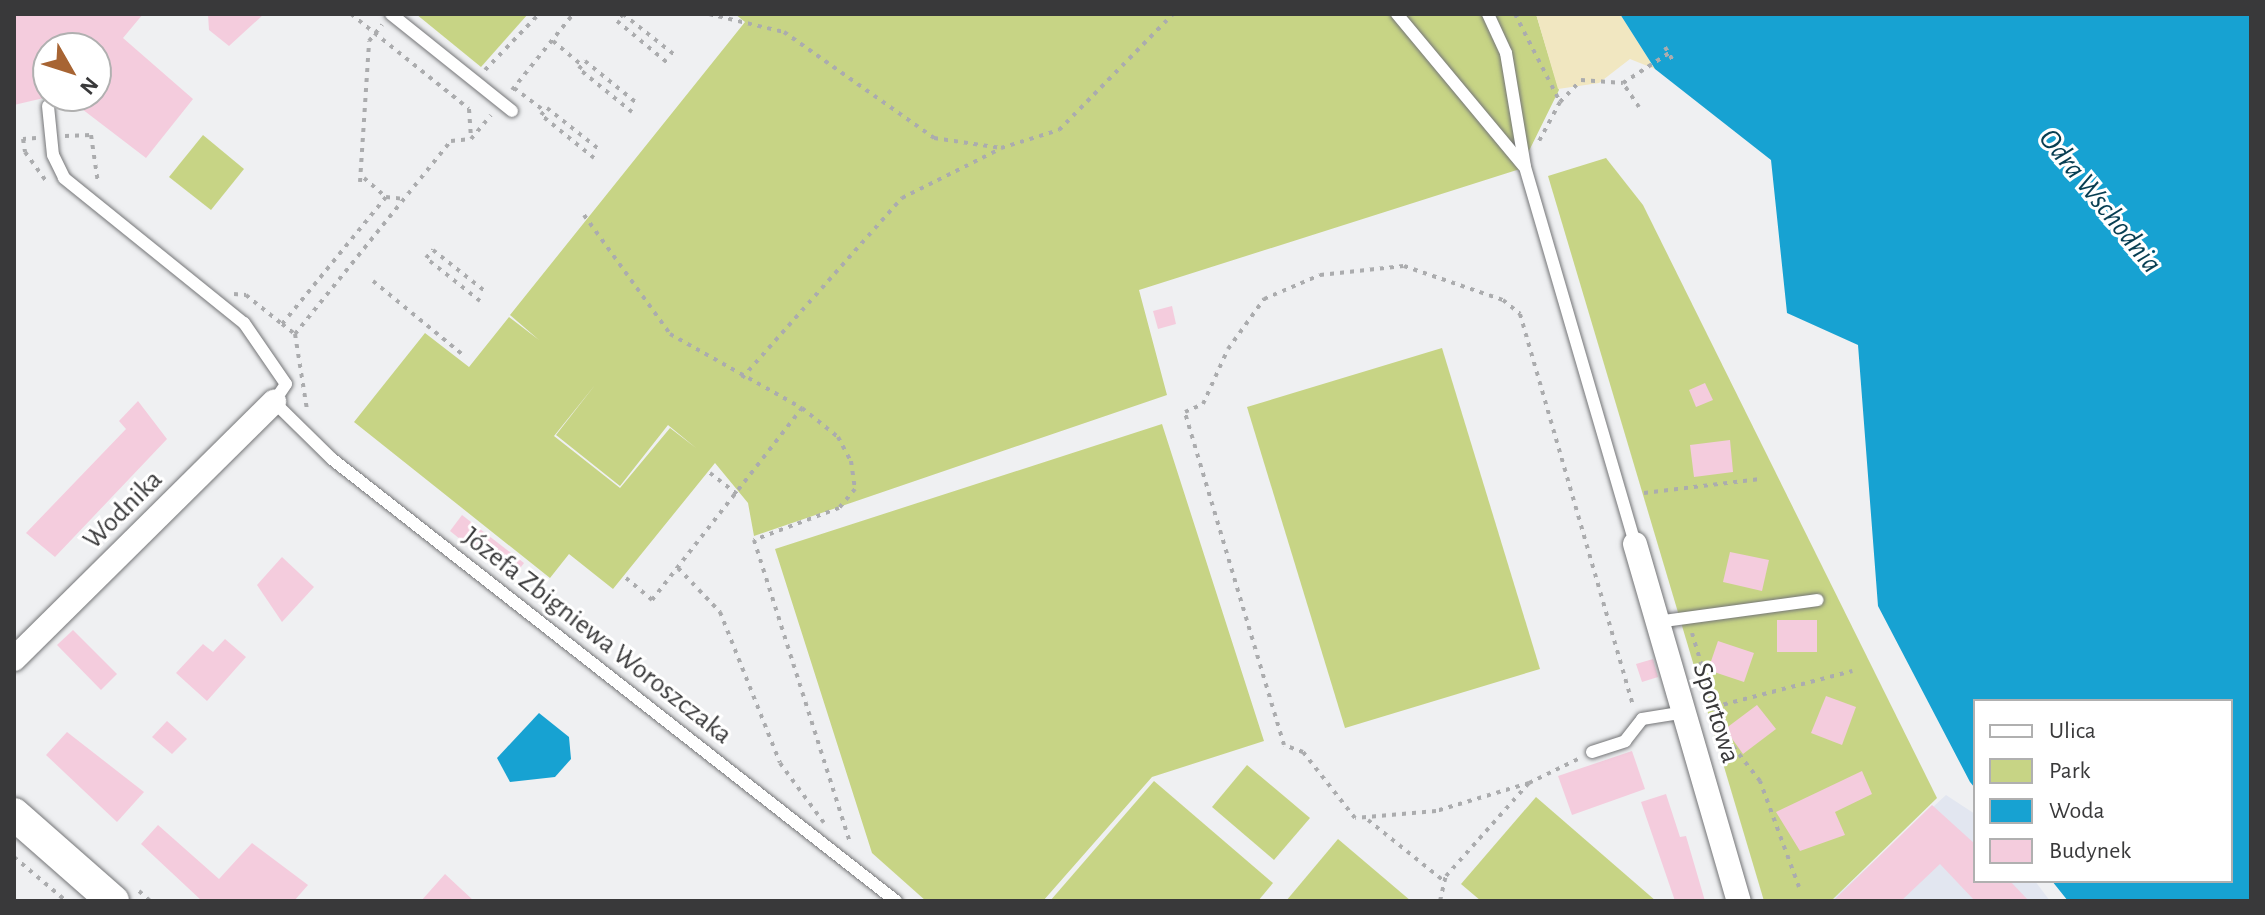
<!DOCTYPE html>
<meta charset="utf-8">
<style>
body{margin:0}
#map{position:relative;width:2265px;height:915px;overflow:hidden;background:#eff0f2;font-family:"Alegreya Sans",sans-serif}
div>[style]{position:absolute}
.built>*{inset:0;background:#e2e6f0}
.green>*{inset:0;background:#c7d485}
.sand>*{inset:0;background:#f1e7c1}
.water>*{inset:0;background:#17a2d2}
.building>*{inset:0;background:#f4ccdd}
.path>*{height:4px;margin-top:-2px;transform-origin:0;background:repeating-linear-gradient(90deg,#abacae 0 4px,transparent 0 10px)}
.roads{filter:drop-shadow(0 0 2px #747577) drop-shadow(0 0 2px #747577)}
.lane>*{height:12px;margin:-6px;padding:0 6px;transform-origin:6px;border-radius:6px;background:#fff}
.street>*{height:24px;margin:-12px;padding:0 12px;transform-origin:12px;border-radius:12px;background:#fff}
.secondary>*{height:32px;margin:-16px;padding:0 16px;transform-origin:16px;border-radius:16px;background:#fff}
span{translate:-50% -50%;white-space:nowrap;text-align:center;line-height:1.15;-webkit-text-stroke:6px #fff;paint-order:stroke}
.street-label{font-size:28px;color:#39393a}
.water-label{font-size:30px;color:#073e52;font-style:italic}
.frame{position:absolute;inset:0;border:16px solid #39393a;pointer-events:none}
.legend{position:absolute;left:1973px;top:699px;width:260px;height:184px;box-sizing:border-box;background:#fff;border:2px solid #b0b0b0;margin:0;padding:10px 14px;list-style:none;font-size:24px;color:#39393a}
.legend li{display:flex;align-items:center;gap:16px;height:40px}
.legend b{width:40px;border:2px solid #b0b0b0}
.north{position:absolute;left:32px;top:32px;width:80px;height:80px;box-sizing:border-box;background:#fff;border:2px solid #b0b0b0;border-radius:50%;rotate:129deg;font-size:22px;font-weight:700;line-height:32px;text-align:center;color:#39393a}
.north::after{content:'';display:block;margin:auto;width:28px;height:36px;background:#a76433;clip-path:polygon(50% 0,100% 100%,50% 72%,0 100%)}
</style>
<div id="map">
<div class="built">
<div style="clip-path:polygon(1946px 795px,1975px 814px,1975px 881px,2035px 881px,2050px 901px,1831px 901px)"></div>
</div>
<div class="green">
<div style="clip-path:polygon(416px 14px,528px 14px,481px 67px)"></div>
<div style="clip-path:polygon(evenodd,735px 14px,1536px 14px,1559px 90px,1520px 169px,1139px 290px,1167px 395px,754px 536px,748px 503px,715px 463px,613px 589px,569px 554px,550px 578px,354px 422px,425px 333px,469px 367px,509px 317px,539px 340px,510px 315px,745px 22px,735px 14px,595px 385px,556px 435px,620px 486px,668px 425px,696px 448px,670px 428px,620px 488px,554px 436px,595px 385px)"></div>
<div style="clip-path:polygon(203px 135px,244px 169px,211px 210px,169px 177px)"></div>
<div style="clip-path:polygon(1606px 158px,1643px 205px,1937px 798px,1831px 901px,1764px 901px,1548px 176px)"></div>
<div style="clip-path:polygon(1442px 348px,1540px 669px,1345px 728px,1247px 407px)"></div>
<div style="clip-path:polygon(1162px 424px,1264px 741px,1152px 777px,1043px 901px,926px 901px,872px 853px,775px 549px)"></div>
<div style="clip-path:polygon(1247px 765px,1310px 818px,1274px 860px,1212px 807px)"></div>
<div style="clip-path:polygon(1154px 781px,1273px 883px,1258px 901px,1050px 901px)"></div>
<div style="clip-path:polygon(1536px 797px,1656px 901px,1481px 901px,1461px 884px)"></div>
<div style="clip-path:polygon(1338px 839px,1411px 901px,1286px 901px)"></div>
</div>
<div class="sand">
<div style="clip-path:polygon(1536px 14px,1620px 14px,1655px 69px,1630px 59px,1599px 83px,1558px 89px)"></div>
</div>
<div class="water">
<div style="clip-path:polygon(1620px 14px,2251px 14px,2251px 901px,2068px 901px,2052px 881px,2231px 881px,2231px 701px,1975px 701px,1975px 788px,1970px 782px,1878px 606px,1858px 345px,1787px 313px,1771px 160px,1655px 69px)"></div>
<div style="clip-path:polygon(539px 713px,569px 737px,571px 759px,555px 777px,510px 782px,497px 758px)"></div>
</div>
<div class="building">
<div style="clip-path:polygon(14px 14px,143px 14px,123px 38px,193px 99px,146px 158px,65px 96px,96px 96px,96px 48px,48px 48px,48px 97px,14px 105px)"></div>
<div style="clip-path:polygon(208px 14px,264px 14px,229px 46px,209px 30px)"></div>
<div style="clip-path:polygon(1172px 306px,1176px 324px,1158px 329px,1153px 311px)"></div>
<div style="clip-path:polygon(1705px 383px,1713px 400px,1696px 407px,1689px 390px)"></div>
<div style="clip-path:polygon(138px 401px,167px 439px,55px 557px,26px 533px,126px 429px,119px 421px)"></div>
<div style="clip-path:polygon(1730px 440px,1733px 472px,1694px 477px,1690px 445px)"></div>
<div style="clip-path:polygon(462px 515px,524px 563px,511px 580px,450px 531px)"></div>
<div style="clip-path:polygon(1730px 552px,1769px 560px,1762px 591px,1723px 582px)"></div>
<div style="clip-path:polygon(282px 557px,314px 587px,282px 622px,257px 585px)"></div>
<div style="clip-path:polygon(1777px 620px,1817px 620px,1817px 652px,1777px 652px)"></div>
<div style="clip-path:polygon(73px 630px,117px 674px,101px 690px,57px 645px)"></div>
<div style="clip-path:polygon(225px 639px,246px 657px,207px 701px,176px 673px,203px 644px,213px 652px)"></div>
<div style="clip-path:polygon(1718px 641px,1754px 653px,1744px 682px,1708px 670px)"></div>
<div style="clip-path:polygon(1653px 659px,1658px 677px,1642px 682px,1636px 664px)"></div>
<div style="clip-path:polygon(1826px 696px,1856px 707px,1842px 745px,1811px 733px)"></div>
<div style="clip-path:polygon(1757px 705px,1776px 729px,1743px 754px,1725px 729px)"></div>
<div style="clip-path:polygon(167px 721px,187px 739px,172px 754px,152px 737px)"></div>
<div style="clip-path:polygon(67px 732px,144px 792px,117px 822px,46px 755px)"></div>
<div style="clip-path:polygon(1632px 751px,1645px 789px,1572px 815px,1558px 776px)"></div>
<div style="clip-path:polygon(1862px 771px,1872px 794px,1835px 812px,1845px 835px,1800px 851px,1776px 812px)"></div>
<div style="clip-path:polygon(1666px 794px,1680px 837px,1686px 836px,1705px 901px,1675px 901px,1641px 802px)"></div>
<div style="clip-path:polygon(1932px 805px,1975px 844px,1975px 881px,2010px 881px,2029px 901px,1975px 901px,1940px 864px,1901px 901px,1833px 901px)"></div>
<div style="clip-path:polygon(158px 825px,219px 879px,252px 843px,308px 885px,294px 901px,202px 901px,141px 844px)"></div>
<div style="clip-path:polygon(445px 874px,460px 888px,474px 901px,421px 901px)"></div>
</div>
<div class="path">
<div style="left:351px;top:14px;width:151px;rotate:38.8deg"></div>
<div style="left:469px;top:109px;width:30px;rotate:86deg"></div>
<div style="left:623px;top:14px;width:9px;rotate:131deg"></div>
<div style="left:617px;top:21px;width:69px;rotate:39.7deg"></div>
<div style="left:623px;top:14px;width:68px;rotate:38.4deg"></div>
<div style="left:709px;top:14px;width:77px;rotate:13.5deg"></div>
<div style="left:784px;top:32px;width:184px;rotate:35.2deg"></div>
<div style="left:934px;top:138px;width:68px;rotate:8.5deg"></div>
<div style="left:1001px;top:148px;width:61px;rotate:-17.2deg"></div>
<div style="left:1059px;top:130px;width:163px;rotate:-45.5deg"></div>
<div style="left:1515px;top:14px;width:99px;rotate:62.9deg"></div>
<div style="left:1560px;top:102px;width:47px;rotate:118.2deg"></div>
<div style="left:553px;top:41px;width:38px;rotate:40deg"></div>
<div style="left:1665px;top:47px;width:16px;rotate:60deg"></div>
<div style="left:485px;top:70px;width:78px;rotate:-46deg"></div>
<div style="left:514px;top:88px;width:38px;rotate:37deg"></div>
<div style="left:512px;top:90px;width:97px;rotate:-51.2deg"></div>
<div style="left:1560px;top:102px;width:30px;rotate:-46deg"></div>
<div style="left:1581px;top:80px;width:42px;rotate:4.1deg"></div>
<div style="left:1639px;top:107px;width:29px;rotate:-124deg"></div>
<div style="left:1623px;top:83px;width:55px;rotate:-33.1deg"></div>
<div style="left:632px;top:112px;width:68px;rotate:-140.9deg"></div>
<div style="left:579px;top:69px;width:10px;rotate:-53deg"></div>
<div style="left:585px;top:61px;width:68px;rotate:39.1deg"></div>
<div style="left:65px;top:136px;width:26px;rotate:-2deg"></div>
<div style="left:91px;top:135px;width:49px;rotate:81.7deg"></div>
<div style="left:36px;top:138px;width:13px;rotate:176deg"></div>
<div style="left:23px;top:139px;width:13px;rotate:81deg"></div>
<div style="left:25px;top:152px;width:39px;rotate:54deg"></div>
<div style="left:594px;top:158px;width:68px;rotate:-140.9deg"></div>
<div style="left:541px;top:115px;width:9px;rotate:-49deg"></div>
<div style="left:547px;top:108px;width:68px;rotate:38.4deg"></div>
<div style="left:364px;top:178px;width:29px;rotate:41deg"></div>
<div style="left:386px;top:197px;width:164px;rotate:129.3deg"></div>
<div style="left:282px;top:324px;width:16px;rotate:38deg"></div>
<div style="left:295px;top:334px;width:248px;rotate:-51.1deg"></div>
<div style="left:451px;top:141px;width:20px;rotate:-6deg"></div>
<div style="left:471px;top:139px;width:31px;rotate:-50deg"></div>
<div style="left:360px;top:182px;width:141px;rotate:-86.3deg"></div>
<div style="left:369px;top:41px;width:21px;rotate:-51deg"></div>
<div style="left:386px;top:197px;width:18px;rotate:6deg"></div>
<div style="left:584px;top:215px;width:147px;rotate:54.1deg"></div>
<div style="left:670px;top:334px;width:151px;rotate:29.3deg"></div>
<div style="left:802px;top:408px;width:46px;rotate:38.9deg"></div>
<div style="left:838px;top:437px;width:27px;rotate:62deg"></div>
<div style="left:851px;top:461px;width:28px;rotate:82deg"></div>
<div style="left:855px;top:489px;width:25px;rotate:130deg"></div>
<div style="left:839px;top:508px;width:91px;rotate:159.4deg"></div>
<div style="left:754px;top:540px;width:318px;rotate:72.4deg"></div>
<div style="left:373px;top:281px;width:117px;rotate:39.4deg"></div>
<div style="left:234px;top:294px;width:12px;rotate:5deg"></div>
<div style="left:246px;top:295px;width:46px;rotate:38.9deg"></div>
<div style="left:480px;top:301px;width:69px;rotate:-141.5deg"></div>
<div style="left:426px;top:258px;width:11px;rotate:-49deg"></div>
<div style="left:433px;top:250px;width:68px;rotate:38.4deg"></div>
<div style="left:295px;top:334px;width:77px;rotate:81deg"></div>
<div style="left:742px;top:378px;width:241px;rotate:-48.4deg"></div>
<div style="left:902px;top:198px;width:110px;rotate:-26.6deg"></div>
<div style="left:710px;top:473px;width:36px;rotate:38deg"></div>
<div style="left:1644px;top:493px;width:117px;rotate:-6.9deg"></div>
<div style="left:678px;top:568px;width:61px;rotate:46.3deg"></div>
<div style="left:720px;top:612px;width:162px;rotate:68.3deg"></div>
<div style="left:780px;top:763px;width:74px;rotate:53.7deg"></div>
<div style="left:626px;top:578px;width:34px;rotate:40deg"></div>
<div style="left:652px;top:600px;width:244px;rotate:-52deg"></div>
<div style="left:1692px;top:633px;width:77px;rotate:73.4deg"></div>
<div style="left:1529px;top:783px;width:97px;rotate:163.2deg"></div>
<div style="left:1436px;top:811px;width:81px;rotate:175.1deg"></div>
<div style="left:1355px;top:818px;width:84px;rotate:-128.2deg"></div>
<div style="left:1303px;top:752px;width:20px;rotate:-160deg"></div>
<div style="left:1284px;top:745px;width:347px;rotate:-106.6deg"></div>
<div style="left:1185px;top:412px;width:20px;rotate:-24deg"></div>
<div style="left:1203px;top:404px;width:60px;rotate:-65.6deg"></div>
<div style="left:1228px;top:349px;width:62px;rotate:-54.2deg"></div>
<div style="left:1264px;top:299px;width:61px;rotate:-23.2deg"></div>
<div style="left:1320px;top:275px;width:84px;rotate:-6.1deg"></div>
<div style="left:1404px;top:266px;width:105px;rotate:19deg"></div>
<div style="left:1503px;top:300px;width:22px;rotate:39deg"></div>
<div style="left:1520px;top:314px;width:408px;rotate:73.9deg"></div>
<div style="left:1368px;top:820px;width:97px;rotate:38.8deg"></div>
<div style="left:14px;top:857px;width:68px;rotate:40.2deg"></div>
<div style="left:1799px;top:887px;width:113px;rotate:-110.2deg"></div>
<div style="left:1760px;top:781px;width:65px;rotate:-128.1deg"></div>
<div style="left:1720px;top:730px;width:24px;rotate:-105deg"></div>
<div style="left:1714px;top:707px;width:143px;rotate:-14.6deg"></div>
<div style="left:139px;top:891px;width:15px;rotate:42deg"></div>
<div style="left:1440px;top:901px;width:26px;rotate:-77deg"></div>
<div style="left:1446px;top:876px;width:125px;rotate:-48.3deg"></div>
<div style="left:1529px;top:783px;width:57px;rotate:-26.1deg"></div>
</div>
<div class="roads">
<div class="lane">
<div style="left:391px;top:14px;width:155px;rotate:38.7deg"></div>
<div style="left:1397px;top:14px;width:197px;rotate:50.2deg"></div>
<div style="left:1488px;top:14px;width:43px;rotate:65.2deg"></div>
<div style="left:1506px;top:53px;width:116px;rotate:80.5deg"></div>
<div style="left:1525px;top:167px;width:393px;rotate:73.7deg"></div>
<div style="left:48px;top:106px;width:49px;rotate:84.2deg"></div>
<div style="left:53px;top:155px;width:25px;rotate:64deg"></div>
<div style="left:64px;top:178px;width:231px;rotate:38.9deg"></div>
<div style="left:244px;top:323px;width:74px;rotate:55.5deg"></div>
<div style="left:286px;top:384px;width:22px;rotate:124deg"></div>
<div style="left:274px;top:402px;width:81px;rotate:44.5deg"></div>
<div style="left:332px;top:459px;width:717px;rotate:38.09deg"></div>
<div style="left:1657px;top:622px;width:162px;rotate:-7.8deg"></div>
<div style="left:1592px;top:752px;width:35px;rotate:-18deg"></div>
<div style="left:1625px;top:741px;width:28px;rotate:-52deg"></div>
<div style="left:1642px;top:719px;width:44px;rotate:-9.2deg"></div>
</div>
<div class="street">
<div style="left:1635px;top:544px;width:372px;rotate:73.8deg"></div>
<div style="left:14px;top:659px;width:366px;rotate:-44.7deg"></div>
</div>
<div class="secondary">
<div style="left:14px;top:814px;width:132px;rotate:41.3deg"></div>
</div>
</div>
<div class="street-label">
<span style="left:123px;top:510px;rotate:-45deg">Wodnika</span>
<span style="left:597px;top:636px;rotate:38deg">Józefa Zbigniewa Woroszczaka</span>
<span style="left:1716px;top:713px;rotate:73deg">Sportowa</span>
</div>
<div class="water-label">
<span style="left:2100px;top:201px;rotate:51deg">Odra Wschodnia</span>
</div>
<div class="frame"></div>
<ul class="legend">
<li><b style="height:10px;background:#fff"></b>Ulica</li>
<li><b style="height:22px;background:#c7d485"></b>Park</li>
<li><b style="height:22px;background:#17a2d2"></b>Woda</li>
<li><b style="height:22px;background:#f4ccdd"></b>Budynek</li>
</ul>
<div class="north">N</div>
</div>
